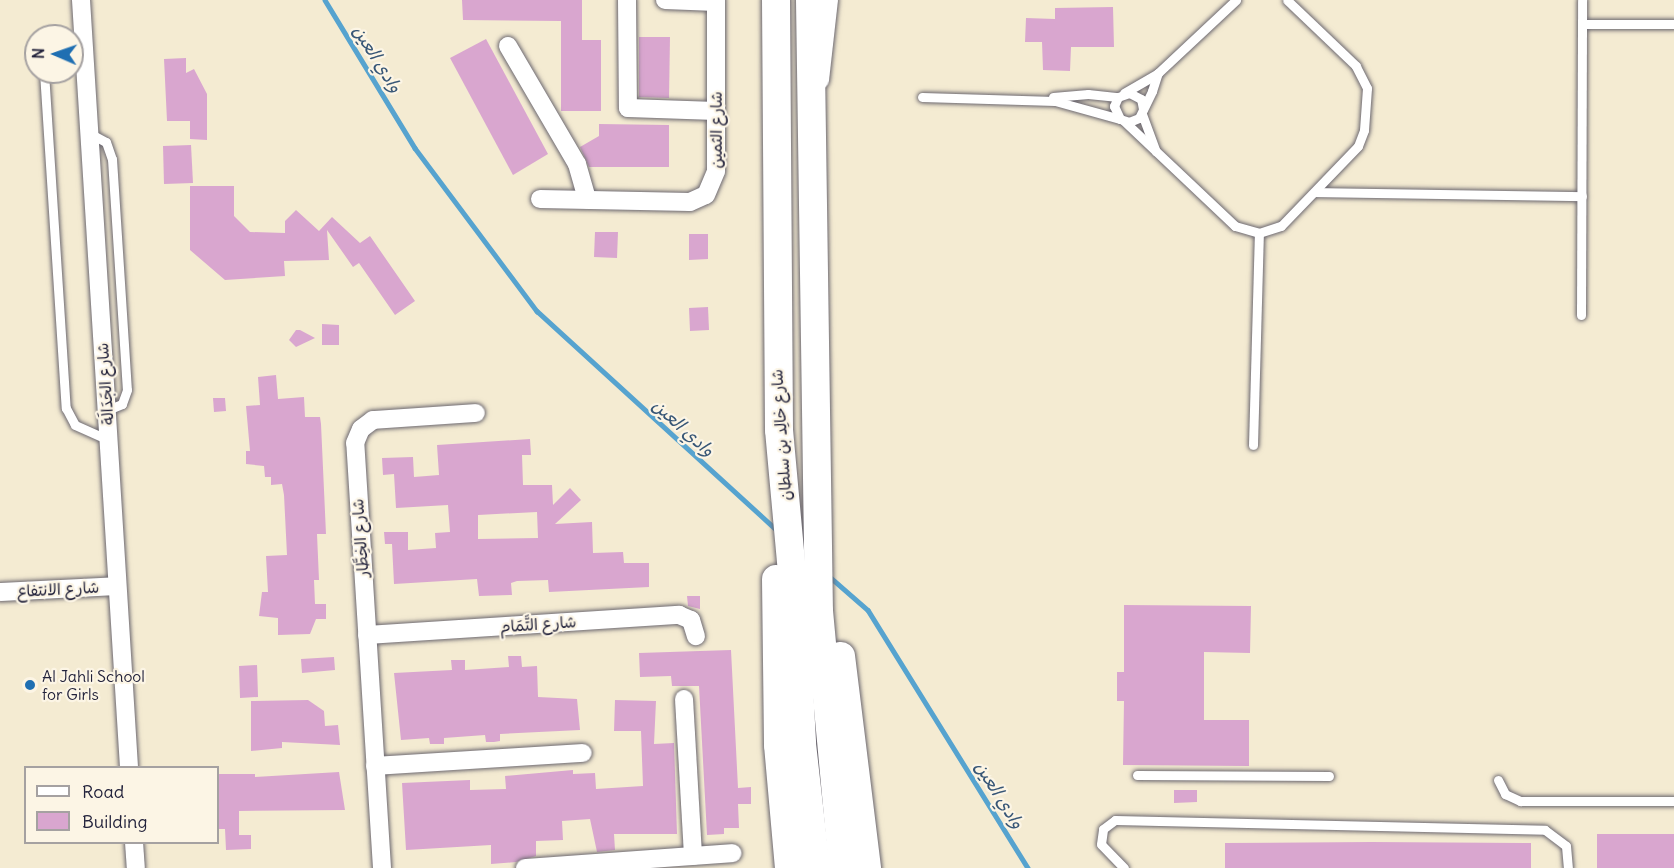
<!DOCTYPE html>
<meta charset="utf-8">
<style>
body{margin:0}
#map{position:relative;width:1674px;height:868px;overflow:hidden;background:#f4ebd2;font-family:Delius,"Playpen Sans Arabic",sans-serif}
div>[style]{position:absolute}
.stream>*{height:4.5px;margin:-2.25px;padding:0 2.25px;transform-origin:2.25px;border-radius:2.25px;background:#56a3cf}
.building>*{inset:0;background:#d9a6cf}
.roads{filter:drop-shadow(0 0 2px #6c6870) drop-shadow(0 0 2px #6c6870)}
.lane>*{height:9px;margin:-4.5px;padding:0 4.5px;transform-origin:4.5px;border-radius:4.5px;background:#fff}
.street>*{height:18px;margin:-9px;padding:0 9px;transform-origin:9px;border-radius:9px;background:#fff}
.primary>*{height:28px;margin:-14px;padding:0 14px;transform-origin:14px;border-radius:14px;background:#fff}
.dots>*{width:16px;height:16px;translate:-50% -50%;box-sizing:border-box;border:3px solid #fcf5e5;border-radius:50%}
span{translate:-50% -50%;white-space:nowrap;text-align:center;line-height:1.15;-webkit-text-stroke:4.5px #fcf5e5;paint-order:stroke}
.street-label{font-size:16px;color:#22223b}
.poi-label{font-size:16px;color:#22223b}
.left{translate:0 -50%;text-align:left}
.water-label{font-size:18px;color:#375676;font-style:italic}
.legend{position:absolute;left:24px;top:766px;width:195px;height:78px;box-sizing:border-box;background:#fcf5e5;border:2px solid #a5a1a1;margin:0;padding:8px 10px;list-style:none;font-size:18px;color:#22223b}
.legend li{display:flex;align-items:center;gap:12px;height:30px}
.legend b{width:30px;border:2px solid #a5a1a1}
.north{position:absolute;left:24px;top:24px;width:60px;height:60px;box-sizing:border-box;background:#fcf5e5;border:2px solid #a5a1a1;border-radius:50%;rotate:272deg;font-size:16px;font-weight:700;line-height:24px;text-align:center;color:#22223b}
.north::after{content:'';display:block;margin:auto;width:21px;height:27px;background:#1f6fb2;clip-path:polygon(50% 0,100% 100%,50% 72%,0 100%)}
</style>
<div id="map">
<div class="stream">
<div style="left:325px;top:0;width:173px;rotate:58.7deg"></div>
<div style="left:415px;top:148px;width:204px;rotate:53.2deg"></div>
<div style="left:537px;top:311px;width:323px;rotate:42.4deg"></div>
<div style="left:830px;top:577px;width:50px;rotate:41deg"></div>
<div style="left:868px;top:610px;width:304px;rotate:58.2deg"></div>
</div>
<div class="building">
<div style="clip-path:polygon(462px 0,582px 0,582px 40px,601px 40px,601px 111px,561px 111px,561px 21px,463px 20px)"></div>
<div style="clip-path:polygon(1113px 7px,1114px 47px,1071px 47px,1070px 71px,1043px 70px,1042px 42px,1025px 42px,1026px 18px,1055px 19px,1055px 8px)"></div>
<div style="clip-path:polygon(639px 37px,670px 37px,669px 98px,639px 97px)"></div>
<div style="clip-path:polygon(486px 39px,548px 154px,513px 175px,450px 58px)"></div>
<div style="clip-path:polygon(186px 58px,186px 73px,194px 69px,207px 94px,207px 140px,190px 139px,190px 121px,167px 121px,164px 59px)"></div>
<div style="clip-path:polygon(599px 124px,669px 125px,669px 167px,589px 167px,580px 147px,599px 136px)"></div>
<div style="clip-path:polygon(191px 145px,193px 183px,164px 184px,163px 146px)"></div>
<div style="clip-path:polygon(190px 186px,234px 186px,234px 216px,250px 232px,285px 233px,285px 221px,296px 210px,319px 231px,332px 217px,360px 243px,370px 236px,415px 301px,395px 315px,359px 263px,353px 267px,327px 230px,329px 260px,284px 261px,285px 276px,225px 280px,190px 250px)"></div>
<div style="clip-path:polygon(595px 232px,618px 232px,617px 258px,594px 257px)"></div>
<div style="clip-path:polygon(689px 234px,708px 234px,708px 259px,689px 260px)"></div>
<div style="clip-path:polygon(708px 307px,709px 330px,690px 331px,689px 308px)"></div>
<div style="clip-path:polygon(322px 324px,339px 325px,339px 345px,322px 345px)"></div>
<div style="clip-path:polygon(296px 330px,300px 330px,315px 338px,296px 347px,289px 340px)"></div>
<div style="clip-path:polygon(276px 375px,278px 399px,304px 397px,305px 417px,320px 417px,321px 424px,326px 534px,317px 534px,319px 580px,314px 580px,315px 604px,326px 604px,326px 619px,316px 619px,310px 634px,278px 635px,278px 618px,259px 616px,262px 592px,268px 592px,266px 556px,287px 555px,284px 495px,282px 484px,271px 485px,271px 477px,265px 477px,264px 466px,246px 464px,246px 451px,250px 451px,246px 406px,260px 405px,258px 377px)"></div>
<div style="clip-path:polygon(213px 398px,225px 398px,226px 411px,214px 412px)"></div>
<div style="clip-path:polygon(evenodd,530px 439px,531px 455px,522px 455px,523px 485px,552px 485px,553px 505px,570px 488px,581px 500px,555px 524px,592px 522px,593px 553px,623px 552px,624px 563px,649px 563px,649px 587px,549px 592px,548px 580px,517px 581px,511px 583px,512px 595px,479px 596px,477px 579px,394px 584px,392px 544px,385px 544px,384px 532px,408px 532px,408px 550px,436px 548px,435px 533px,450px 532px,448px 505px,396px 508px,394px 474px,383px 475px,382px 458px,413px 457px,414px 477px,439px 475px,437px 445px,530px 439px,537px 512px,538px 538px,478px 539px,478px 515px,537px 512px)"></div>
<div style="clip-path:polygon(687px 596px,700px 596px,700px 609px,688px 606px)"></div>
<div style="clip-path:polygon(1124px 605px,1251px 606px,1250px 653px,1204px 652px,1204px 720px,1249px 720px,1249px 766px,1123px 765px,1124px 701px,1117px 701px,1117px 672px,1124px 672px)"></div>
<div style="clip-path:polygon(731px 650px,738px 788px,751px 787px,751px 804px,738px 804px,739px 828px,724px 828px,724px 834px,707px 835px,699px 686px,672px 686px,671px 676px,640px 677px,639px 653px)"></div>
<div style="clip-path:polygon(508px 656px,521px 656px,522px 667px,537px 666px,538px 697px,577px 699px,580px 730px,500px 734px,500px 741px,494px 742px,486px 742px,485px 735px,444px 738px,444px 744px,430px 744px,429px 738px,401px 740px,394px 673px,452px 670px,451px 660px,465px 660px,465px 670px,509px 667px)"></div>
<div style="clip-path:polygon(334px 657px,335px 670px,302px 673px,301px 659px)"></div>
<div style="clip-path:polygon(257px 665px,258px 697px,240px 698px,239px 666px)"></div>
<div style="clip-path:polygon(308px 700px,324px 711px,325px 726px,338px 725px,340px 745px,282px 742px,282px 748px,251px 751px,251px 701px)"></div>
<div style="clip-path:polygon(615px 700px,656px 701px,654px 744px,674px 743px,677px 834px,614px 834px,615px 850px,597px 852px,590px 819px,562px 821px,563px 840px,536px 841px,536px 856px,516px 862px,491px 864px,491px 845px,406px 850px,402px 783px,470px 780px,470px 790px,506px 789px,505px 776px,573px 770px,573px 774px,595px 773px,596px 789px,643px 786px,641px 731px,614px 731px)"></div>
<div style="clip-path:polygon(339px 772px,345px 810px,239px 811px,239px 835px,251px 835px,251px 849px,226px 850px,225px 829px,218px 829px,218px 774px,255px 774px,255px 777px)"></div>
<div style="clip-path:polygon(1174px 790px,1197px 790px,1197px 802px,1174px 803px)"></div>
<div style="clip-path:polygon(1597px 834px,1674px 834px,1674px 868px,1597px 868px)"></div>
<div style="clip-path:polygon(1371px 842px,1531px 843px,1531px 868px,1225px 868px,1225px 843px)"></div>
</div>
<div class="roads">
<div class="lane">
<div style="left:1582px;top:24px;width:92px"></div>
<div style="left:44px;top:72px;width:337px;rotate:86.3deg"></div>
<div style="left:66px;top:408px;width:19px;rotate:62deg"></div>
<div style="left:75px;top:425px;width:37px;rotate:24deg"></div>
<div style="left:1124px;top:93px;width:39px;rotate:-30deg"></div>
<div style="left:1158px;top:73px;width:107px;rotate:-43.1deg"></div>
<div style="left:922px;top:97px;width:133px;rotate:1.7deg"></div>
<div style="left:1055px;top:101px;width:67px;rotate:15.5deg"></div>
<div style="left:1053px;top:97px;width:35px;rotate:-5deg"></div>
<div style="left:1088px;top:94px;width:30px;rotate:6deg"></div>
<div style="left:1143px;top:109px;width:10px;rotate:-101deg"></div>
<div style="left:1141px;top:99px;width:13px;rotate:-153deg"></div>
<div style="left:1129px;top:93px;width:12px;rotate:160deg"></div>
<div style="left:1118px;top:97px;width:10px;rotate:114deg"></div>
<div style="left:1114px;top:106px;width:14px;rotate:65deg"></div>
<div style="left:1120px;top:119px;width:9px;rotate:18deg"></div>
<div style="left:1129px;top:122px;width:11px;rotate:-22deg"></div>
<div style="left:1139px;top:118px;width:30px;rotate:-64deg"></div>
<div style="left:1152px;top:91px;width:19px;rotate:-72deg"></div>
<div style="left:1142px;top:114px;width:40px;rotate:69.8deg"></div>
<div style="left:1124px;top:121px;width:153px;rotate:43.4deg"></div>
<div style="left:1235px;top:226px;width:25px;rotate:16deg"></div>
<div style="left:1259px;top:233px;width:23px;rotate:-18deg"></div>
<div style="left:1281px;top:226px;width:111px;rotate:-46.1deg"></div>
<div style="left:1358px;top:146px;width:17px;rotate:-69deg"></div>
<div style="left:1364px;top:130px;width:42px;rotate:-85.9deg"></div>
<div style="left:1367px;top:88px;width:25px;rotate:-117deg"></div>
<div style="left:1356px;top:66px;width:95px;rotate:-136.3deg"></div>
<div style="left:89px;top:133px;width:19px;rotate:28deg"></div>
<div style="left:106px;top:142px;width:18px;rotate:71deg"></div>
<div style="left:112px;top:159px;width:231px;rotate:86.3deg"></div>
<div style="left:127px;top:390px;width:15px;rotate:110deg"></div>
<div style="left:122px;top:404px;width:16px;rotate:158deg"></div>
<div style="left:1315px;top:192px;width:267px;rotate:0.9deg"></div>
<div style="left:1581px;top:315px;width:315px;rotate:-89.8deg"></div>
<div style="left:1253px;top:445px;width:212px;rotate:-88.4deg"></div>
<div style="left:1137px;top:775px;width:192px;rotate:0.3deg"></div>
<div style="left:1498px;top:780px;width:16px;rotate:63deg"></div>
<div style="left:1505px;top:794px;width:17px;rotate:25deg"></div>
<div style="left:1520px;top:801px;width:154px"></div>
<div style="left:1124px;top:868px;width:33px;rotate:-134deg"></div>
<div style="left:1101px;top:844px;width:15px;rotate:-82deg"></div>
<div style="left:1103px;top:829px;width:15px;rotate:-37deg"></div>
<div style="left:1115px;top:820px;width:430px;rotate:1.3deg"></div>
<div style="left:1545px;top:830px;width:26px;rotate:37deg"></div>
<div style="left:1566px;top:846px;width:22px;rotate:85deg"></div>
</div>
<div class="street">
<div style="left:81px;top:0;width:769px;rotate:86.42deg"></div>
<div style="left:627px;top:0;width:108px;rotate:89.5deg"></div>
<div style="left:628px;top:108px;width:88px;rotate:2deg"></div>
<div style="left:665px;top:0;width:51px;rotate:2.2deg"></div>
<div style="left:508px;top:46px;width:137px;rotate:59.7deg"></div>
<div style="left:577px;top:164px;width:37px;rotate:74deg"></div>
<div style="left:820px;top:80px;width:81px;rotate:-83.6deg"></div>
<div style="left:540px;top:199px;width:150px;rotate:1.1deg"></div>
<div style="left:690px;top:202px;width:17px;rotate:-24deg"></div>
<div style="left:706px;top:195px;width:26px;rotate:-67deg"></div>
<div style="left:716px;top:171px;width:171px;rotate:-90deg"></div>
<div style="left:0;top:592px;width:117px;rotate:-2.9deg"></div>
<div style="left:367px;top:635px;width:313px;rotate:-3.7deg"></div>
<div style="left:679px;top:615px;width:13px;rotate:23deg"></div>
<div style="left:691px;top:620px;width:17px;rotate:73deg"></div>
<div style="left:684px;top:699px;width:157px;rotate:86.7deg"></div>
<div style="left:375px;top:766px;width:208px;rotate:-3.6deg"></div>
<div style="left:134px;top:842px;width:26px;rotate:86deg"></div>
<div style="left:382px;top:868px;width:426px;rotate:-93.6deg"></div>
<div style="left:355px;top:443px;width:15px;rotate:-67deg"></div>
<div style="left:361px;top:429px;width:15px;rotate:-37deg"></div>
<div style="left:373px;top:420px;width:103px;rotate:-3.9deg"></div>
<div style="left:525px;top:868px;width:208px;rotate:-4.1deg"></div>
</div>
<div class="primary">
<div style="left:776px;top:0;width:430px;rotate:89.6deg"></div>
<div style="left:779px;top:430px;width:165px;rotate:84.8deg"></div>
<div style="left:794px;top:594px;width:150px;rotate:86.9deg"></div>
<div style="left:802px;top:744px;width:125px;rotate:83.6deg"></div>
<div style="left:810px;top:0;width:611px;rotate:89.16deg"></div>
<div style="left:819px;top:611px;width:258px;rotate:84.7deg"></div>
<div style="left:776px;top:579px;width:166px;rotate:89.3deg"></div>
<div style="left:778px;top:745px;width:123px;rotate:84.9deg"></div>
<div style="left:841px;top:656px;width:214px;rotate:83deg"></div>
</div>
</div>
<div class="dots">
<div style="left:30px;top:685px;background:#1f6fb2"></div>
</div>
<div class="street-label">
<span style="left:716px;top:130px;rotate:-90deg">شارع الثمين</span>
<span style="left:105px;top:384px;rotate:-94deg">شارع الجَدَالَة</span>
<span style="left:781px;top:435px;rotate:-94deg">شارع خالِد بن سلطان</span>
<span style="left:360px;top:538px;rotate:-94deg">شارع الخِطَّار</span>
<span style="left:58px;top:589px;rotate:-3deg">شارع الانتفاع</span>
<span style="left:538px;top:624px;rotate:-4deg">شارع التَّمَام</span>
</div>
<div class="poi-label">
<span class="left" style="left:42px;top:685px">Al Jahli School<br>for Girls</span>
</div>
<div class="water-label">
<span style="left:377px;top:59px;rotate:58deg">وادي العين</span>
<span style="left:683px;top:428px;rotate:42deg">وادي العين</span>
<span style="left:999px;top:795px;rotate:58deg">وادي العين</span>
</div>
<ul class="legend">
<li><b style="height:8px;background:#fff"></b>Road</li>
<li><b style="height:16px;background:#d9a6cf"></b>Building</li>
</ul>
<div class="north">N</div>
</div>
